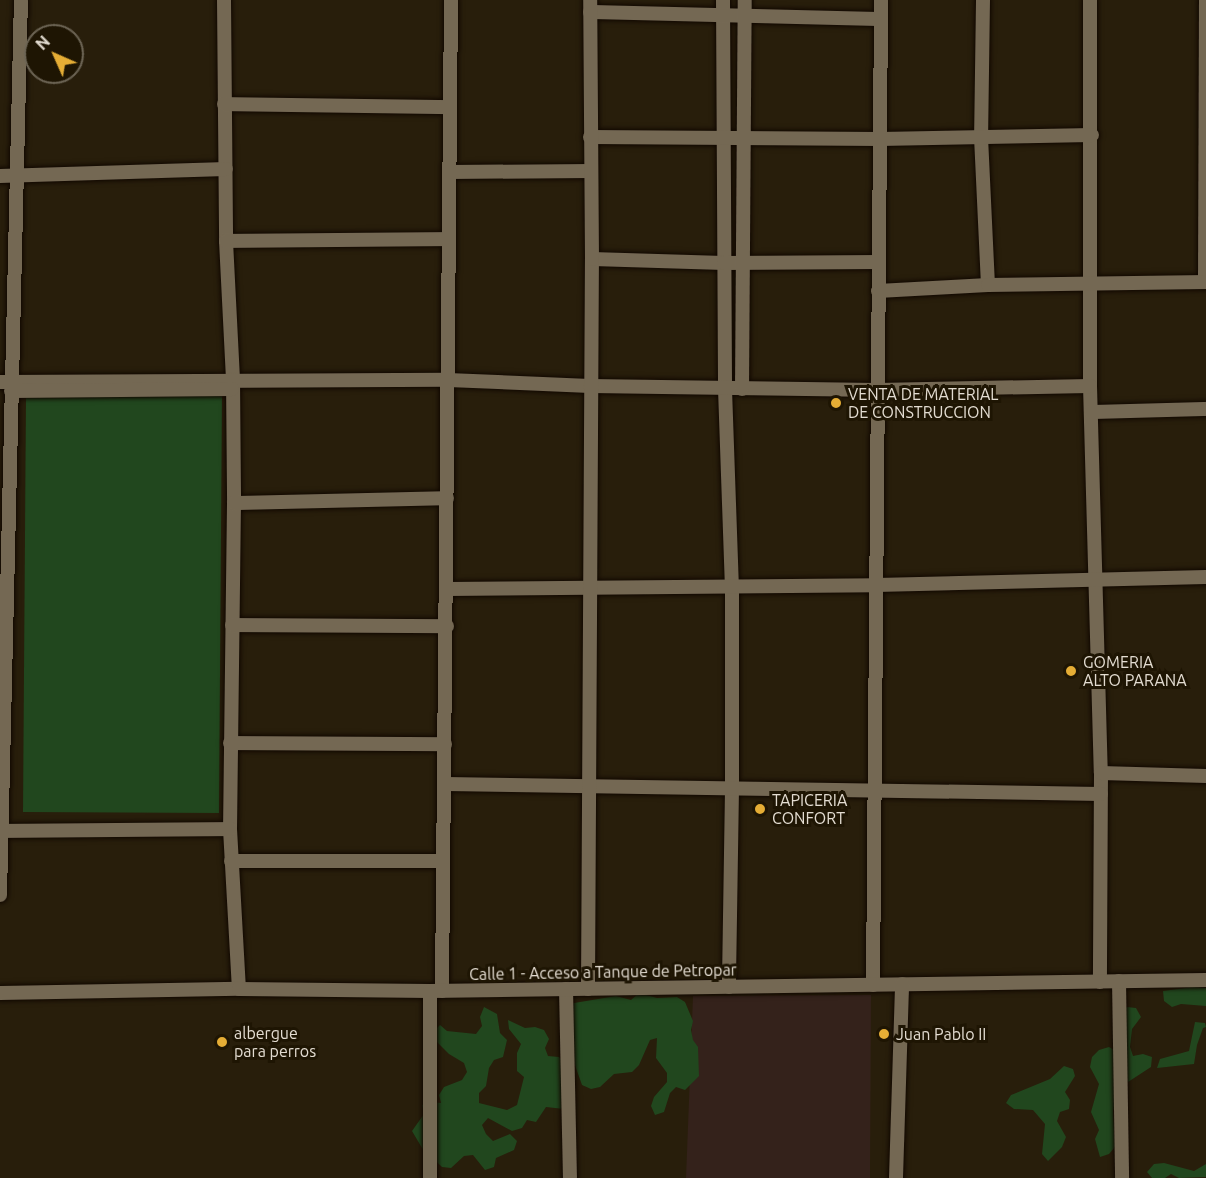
<!DOCTYPE html>
<style>
body{margin:0}
#map{position:relative;width:1206px;height:1178px;overflow:hidden;background:#281e0b;font-family:Ubuntu,sans-serif}
div>[style]{position:absolute}
.education>*{inset:0;background:#34221b}
.green>*{inset:0;background:#21471e}
.roads{filter:drop-shadow(0 0 2px #110800) drop-shadow(0 0 2px #110800)}
.minor>*{height:14px;margin:-7px;padding:0 7px;transform-origin:7px;border-radius:7px;background:#746853}
.dots>*{width:16px;height:16px;translate:-50% -50%;box-sizing:border-box;border:3px solid #1e1503;border-radius:50%}
span{translate:-50% -50%;white-space:nowrap;text-align:center;line-height:1.15;-webkit-text-stroke:6px #1e1503;paint-order:stroke}
.poi-label{font-size:16px;color:#e3dcd1}
.left{translate:0 -50%;text-align:left}
.street-label{font-size:16px;color:#e3dcd1}
.north{position:absolute;left:24px;top:24px;width:60px;height:60px;box-sizing:border-box;background:#1e1503;border:2px solid #6d6555;border-radius:50%;rotate:315deg;font-size:16px;font-weight:700;line-height:24px;text-align:center;color:#e3dcd1}
.north::after{content:'';display:block;margin:auto;width:21px;height:27px;background:#e5ad35;clip-path:polygon(50% 0,100% 100%,50% 72%,0 100%)}
</style>
<div id="map">
<div class="education">
<div style="clip-path:polygon(871px 995px,870px 1178px,686px 1178px,693px 996px)"></div>
</div>
<div class="green">
<div style="clip-path:polygon(26px 396px,222px 396px,219px 813px,23px 812px)"></div>
<div style="clip-path:polygon(1193px 987px,1206px 988px,1206px 1006px,1181px 1004px,1172px 1007px,1164px 1001px,1163px 991px)"></div>
<div style="clip-path:polygon(639px 993px,657px 998px,677px 997px,685px 1002px,693px 1021px,691px 1030px,693px 1040px,698px 1047px,699px 1076px,685px 1090px,676px 1087px,670px 1093px,664px 1112px,655px 1115px,651px 1106px,654px 1097px,667px 1082px,667px 1073px,656px 1058px,657px 1038px,650px 1040px,639px 1065px,632px 1072px,614px 1074px,600px 1087px,591px 1089px,582px 1085px,572px 1057px,567px 1011px,574px 1003px,616px 996px,631px 1000px)"></div>
<div style="clip-path:polygon(484px 1007px,497px 1014px,500px 1033px,507px 1040px,503px 1057px,494px 1060px,489px 1068px,486px 1086px,479px 1093px,479px 1103px,507px 1110px,517px 1105px,524px 1077px,517px 1071px,517px 1053px,521px 1044px,509px 1029px,508px 1020px,525px 1028px,535px 1027px,544px 1030px,549px 1039px,545px 1048px,548px 1056px,559px 1057px,566px 1064px,564px 1109px,546px 1107px,536px 1122px,527px 1120px,522px 1128px,512px 1131px,488px 1118px,482px 1125px,486px 1134px,493px 1141px,510px 1134px,517px 1141px,514px 1150px,496px 1158px,494px 1167px,485px 1170px,473px 1155px,464px 1156px,451px 1168px,442px 1167px,422px 1148px,412px 1131px,424px 1114px,422px 1105px,431px 1102px,441px 1103px,439px 1095px,444px 1087px,462px 1080px,467px 1072px,464px 1063px,449px 1054px,436px 1041px,433px 1032px,440px 1025px,447px 1031px,476px 1034px,482px 1026px,480px 1017px)"></div>
<div style="clip-path:polygon(1127px 1007px,1136px 1008px,1141px 1017px,1132px 1029px,1130px 1047px,1133px 1056px,1143px 1054px,1152px 1057px,1151px 1067px,1128px 1082px,1119px 1078px,1116px 1071px,1113px 1080px,1121px 1087px,1123px 1096px,1113px 1110px,1115px 1147px,1109px 1154px,1100px 1157px,1095px 1139px,1099px 1130px,1091px 1112px,1099px 1084px,1090px 1067px,1092px 1057px,1099px 1050px,1109px 1047px,1116px 1051px,1121px 1014px)"></div>
<div style="clip-path:polygon(1195px 1022px,1205px 1023px,1206px 1027px,1203px 1028px,1197px 1045px,1194px 1064px,1157px 1068px,1160px 1059px,1189px 1051px)"></div>
<div style="clip-path:polygon(1064px 1066px,1073px 1069px,1075px 1076px,1065px 1092px,1070px 1100px,1069px 1109px,1060px 1112px,1057px 1121px,1066px 1137px,1062px 1147px,1048px 1161px,1042px 1154px,1045px 1124px,1033px 1110px,1014px 1109px,1006px 1103px,1011px 1095px,1050px 1079px)"></div>
<div style="clip-path:polygon(1164px 1163px,1194px 1171px,1206px 1164px,1206px 1177px,1179px 1178px,1171px 1174px,1165px 1178px,1152px 1178px,1147px 1172px,1154px 1164px)"></div>
</div>
<div class="roads">
<div class="minor">
<div style="left:224px;top:0;width:241px;rotate:89.5deg"></div>
<div style="left:226px;top:241px;width:138px;rotate:87.1deg"></div>
<div style="left:233px;top:379px;width:124px;rotate:89.5deg"></div>
<div style="left:234px;top:503px;width:326px;rotate:90.7deg"></div>
<div style="left:230px;top:829px;width:160px;rotate:86.8deg"></div>
<div style="left:723px;top:0;width:389px;rotate:89.7deg"></div>
<div style="left:725px;top:389px;width:198px;rotate:88deg"></div>
<div style="left:732px;top:587px;width:202px;rotate:90deg"></div>
<div style="left:732px;top:789px;width:198px;rotate:90.9deg"></div>
<div style="left:983px;top:0;width:137px;rotate:90.8deg"></div>
<div style="left:981px;top:137px;width:148px;rotate:87.3deg"></div>
<div style="left:1090px;top:0;width:386px;rotate:90deg"></div>
<div style="left:1090px;top:386px;width:387px;rotate:88.4deg"></div>
<div style="left:1101px;top:773px;width:209px;rotate:90.3deg"></div>
<div style="left:590px;top:12px;width:291px;rotate:1.4deg"></div>
<div style="left:224px;top:104px;width:226px;rotate:0.8deg"></div>
<div style="left:590px;top:137px;width:290px;rotate:0.4deg"></div>
<div style="left:880px;top:139px;width:212px;rotate:-1.1deg"></div>
<div style="left:449px;top:172px;width:142px;rotate:-0.4deg"></div>
<div style="left:0;top:176px;width:226px;rotate:-1.8deg"></div>
<div style="left:226px;top:241px;width:223px;rotate:-0.5deg"></div>
<div style="left:592px;top:259px;width:132px;rotate:1.7deg"></div>
<div style="left:724px;top:263px;width:155px;rotate:-0.4deg"></div>
<div style="left:1205px;top:282px;width:282px;rotate:-89.8deg"></div>
<div style="left:878px;top:291px;width:110px;rotate:-3.1deg"></div>
<div style="left:988px;top:285px;width:218px;rotate:-0.8deg"></div>
<div style="left:0;top:382px;width:448px;rotate:-0.3deg"></div>
<div style="left:448px;top:380px;width:142px;rotate:2.4deg"></div>
<div style="left:590px;top:386px;width:287px;rotate:0.8deg"></div>
<div style="left:877px;top:390px;width:213px;rotate:-1.1deg"></div>
<div style="left:742px;top:389px;width:389px;rotate:-89.6deg"></div>
<div style="left:11px;top:391px;width:221px;rotate:-0.5deg"></div>
<div style="left:1091px;top:412px;width:115px;rotate:-1.5deg"></div>
<div style="left:234px;top:503px;width:213px;rotate:-1.3deg"></div>
<div style="left:447px;top:589px;width:429px;rotate:-0.5deg"></div>
<div style="left:876px;top:585px;width:330px;rotate:-1.4deg"></div>
<div style="left:232px;top:625px;width:215px;rotate:0.3deg"></div>
<div style="left:230px;top:743px;width:215px;rotate:0.3deg"></div>
<div style="left:1101px;top:773px;width:105px;rotate:1.6deg"></div>
<div style="left:446px;top:784px;width:655px;rotate:0.87deg"></div>
<div style="left:2px;top:831px;width:228px;rotate:-0.5deg"></div>
<div style="left:231px;top:861px;width:212px"></div>
<div style="left:0;top:895px;width:895px;rotate:-88.66deg"></div>
<div style="left:1119px;top:981px;width:197px;rotate:89.1deg"></div>
<div style="left:873px;top:985px;width:985px;rotate:-89.53deg"></div>
<div style="left:566px;top:989px;width:189px;rotate:88.8deg"></div>
<div style="left:588px;top:989px;width:730px;rotate:-89.69deg"></div>
<div style="left:592px;top:259px;width:259px;rotate:-90.4deg"></div>
<div style="left:442px;top:991px;width:991px;rotate:-89.48deg"></div>
<div style="left:0;top:993px;width:239px;rotate:-1deg"></div>
<div style="left:239px;top:989px;width:191px;rotate:0.6deg"></div>
<div style="left:430px;top:991px;width:776px;rotate:-0.81deg"></div>
<div style="left:430px;top:1178px;width:187px;rotate:-90deg"></div>
<div style="left:896px;top:1178px;width:194px;rotate:-88.2deg"></div>
</div>
</div>
<div class="dots">
<div style="left:836px;top:403px;background:#e5ad35"></div>
<div style="left:1071px;top:671px;background:#e5ad35"></div>
<div style="left:760px;top:809px;background:#e5ad35"></div>
<div style="left:884px;top:1034px;background:#e5ad35"></div>
<div style="left:222px;top:1042px;background:#e5ad35"></div>
</div>
<div class="poi-label">
<span class="left" style="left:848px;top:403px">VENTA DE MATERIAL<br>DE CONSTRUCCION</span>
<span class="left" style="left:1083px;top:671px">GOMERIA<br>ALTO PARANA</span>
<span class="left" style="left:772px;top:809px">TAPICERIA<br>CONFORT</span>
<span class="left" style="left:234px;top:1042px">albergue<br>para perros</span>
<span class="left" style="left:896px;top:1034px">Juan Pablo II</span>
</div>
<div class="street-label">
<span style="left:603px;top:972px;rotate:-1deg">Calle 1 - Acceso a Tanque de Petropar</span>
</div>
<div class="north">N</div>
</div>
